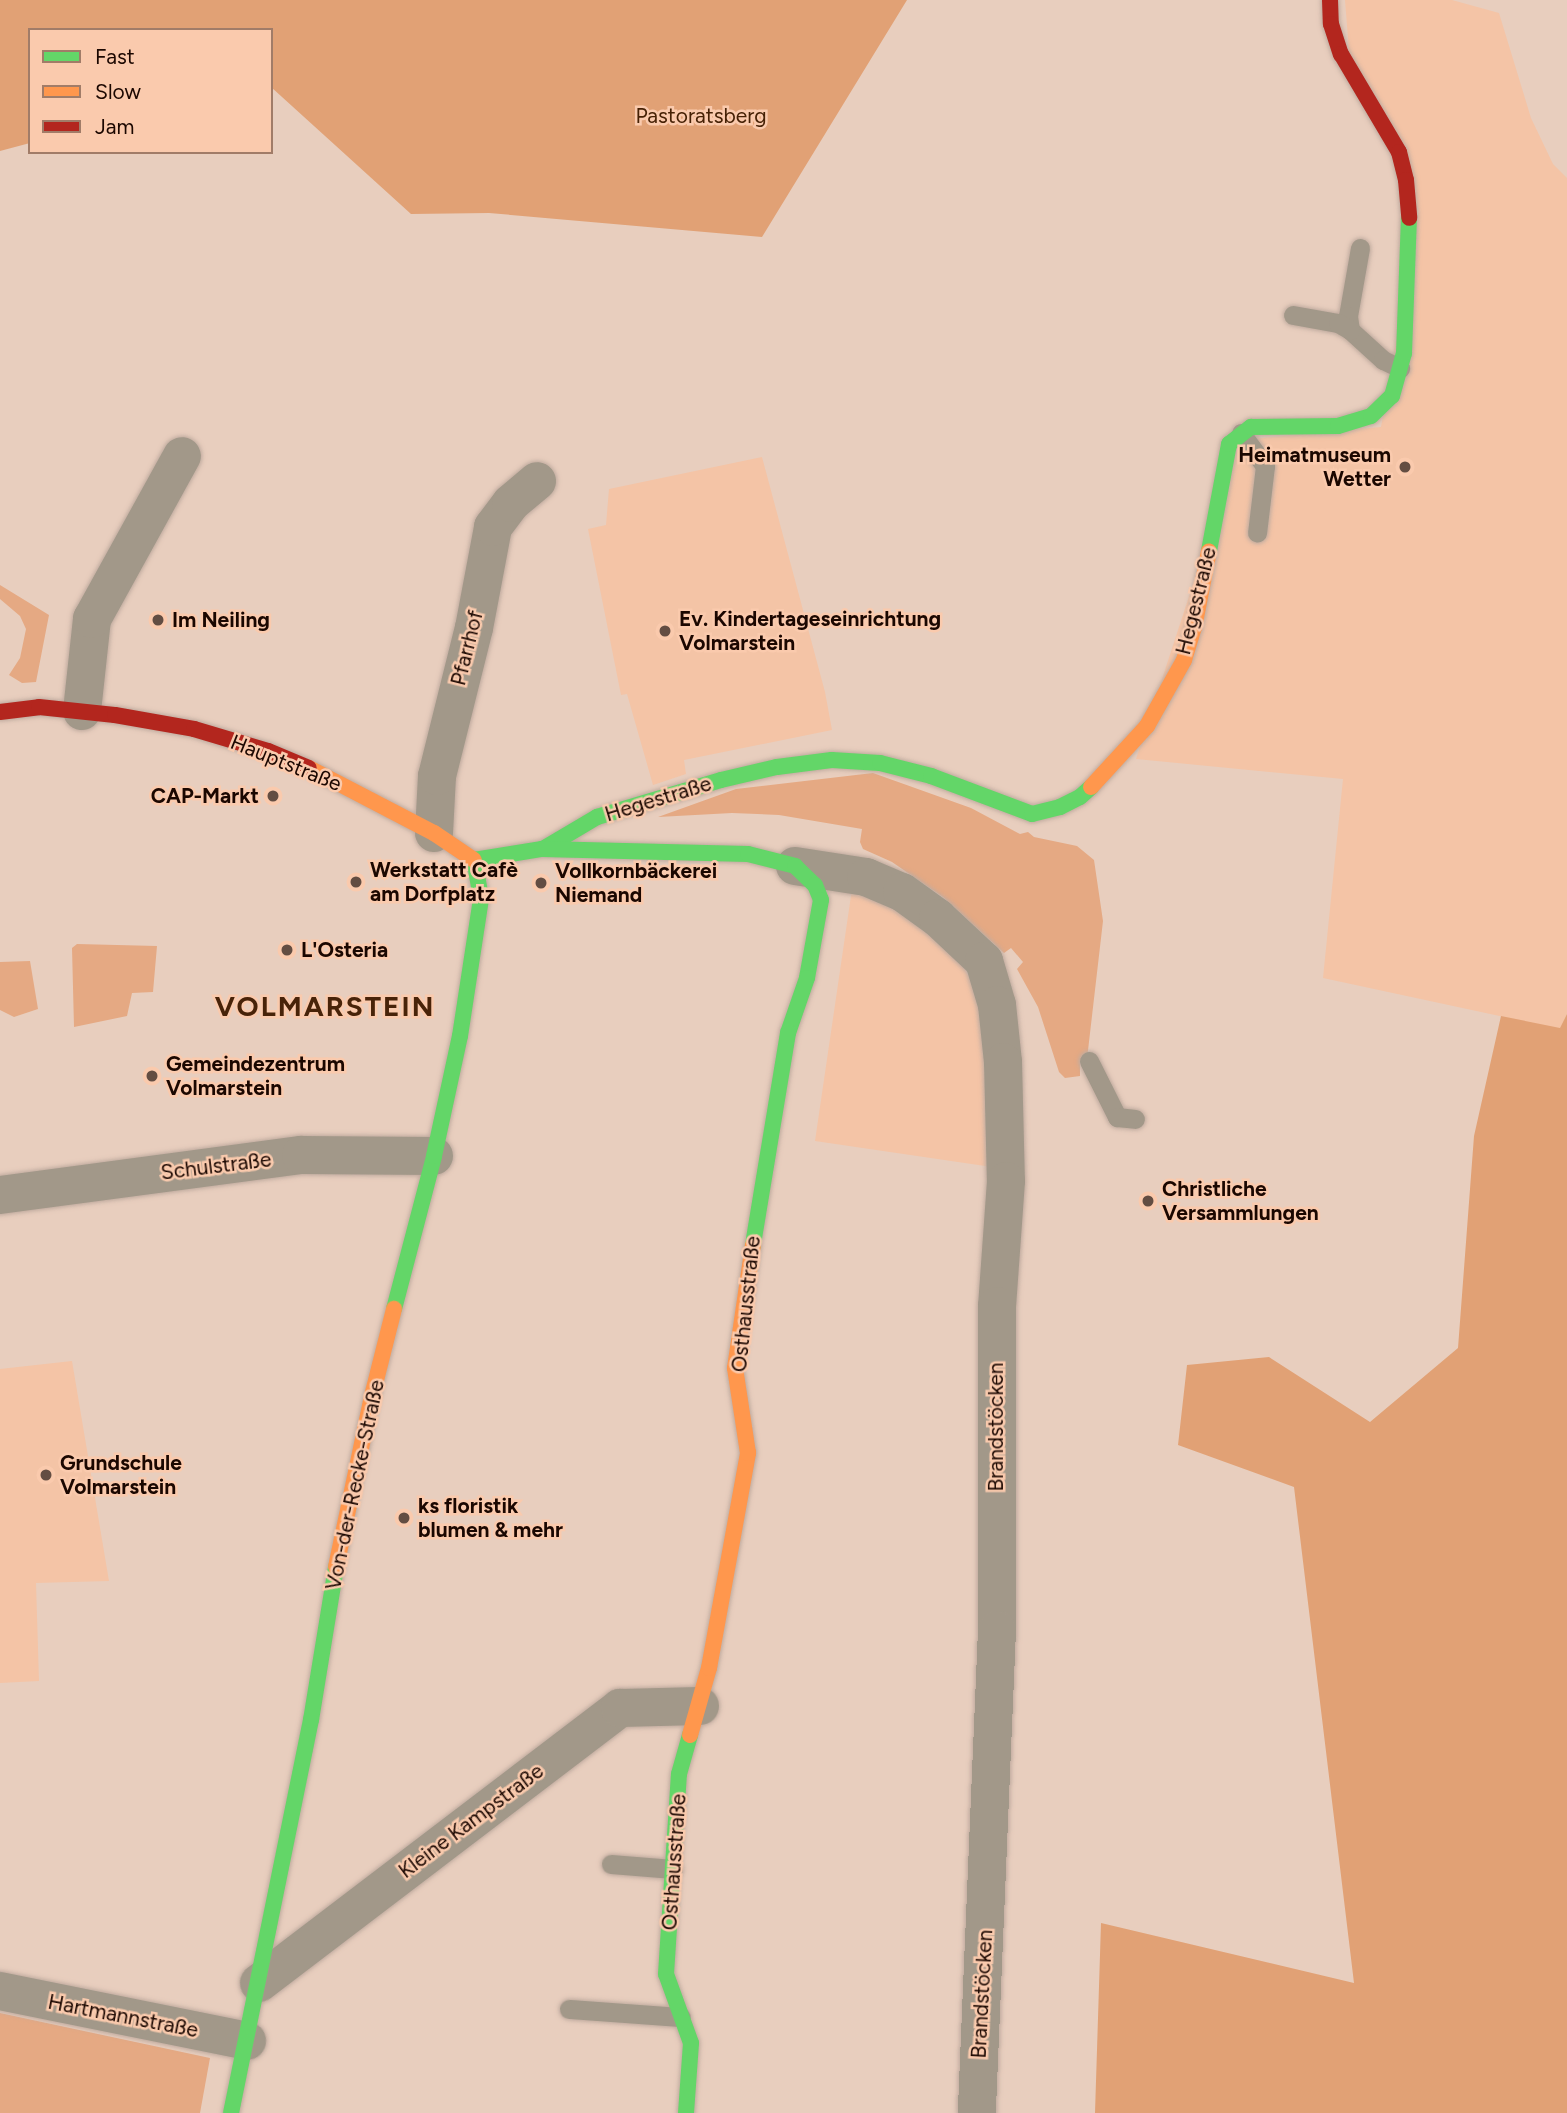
<!DOCTYPE html>
<meta charset="utf-8">
<style>
body{margin:0}
#map{position:relative;width:1567px;height:2113px;overflow:hidden;background:#e8cebe;font-family:Figtree,sans-serif}
div>[style]{position:absolute}
.built>*{inset:0;background:#f4c4a6}
.green>*{inset:0;background:#e5a983}
.forest>*{inset:0;background:#e1a175}
.roads{filter:drop-shadow(0 0 2px #c0ab9f) drop-shadow(0 0 2px #c0ab9f)}
.lane>*{height:19px;margin:-9.5px;padding:0 9.5px;transform-origin:9.5px;border-radius:9.5px;background:#a29889}
.street>*{height:38px;margin:-19px;padding:0 19px;transform-origin:19px;border-radius:19px;background:#a29889}
.fast>*{height:16px;margin:-8px;padding:0 8px;transform-origin:8px;border-radius:8px;background:#63d668}
.slow>*{height:16px;margin:-8px;padding:0 8px;transform-origin:8px;border-radius:8px;background:#ff974d}
.jam>*{height:16px;margin:-8px;padding:0 8px;transform-origin:8px;border-radius:8px;background:#b3261e}
.dots>*{width:19px;height:19px;translate:-50% -50%;box-sizing:border-box;border:4px solid #facaad;border-radius:50%}
span{translate:-50% -50%;white-space:nowrap;text-align:center;line-height:1.15;-webkit-text-stroke:5px #facaad;paint-order:stroke}
.park-label{font-size:21px;color:#462105}
.poi-label{font-size:21px;color:#1b0700;font-weight:700}
.right{translate:-100% -50%;text-align:right}
.left{translate:0 -50%;text-align:left}
.street-label{font-size:21px;color:#1b0700}
.district-label{font-size:28px;color:#482309;font-weight:700;letter-spacing:2px}
.legend{position:absolute;left:28px;top:28px;width:245px;height:126px;box-sizing:border-box;background:#facaad;border:2px solid #a17c68;margin:0;padding:9px 12px;list-style:none;font-size:21px;color:#1b0700}
.legend li{display:flex;align-items:center;gap:14px;height:35px}
.legend b{width:35px;border:2px solid #a17c68}
</style>
<div id="map">
<div class="built">
<div style="clip-path:polygon(1345px 0,1452px 0,1499px 13px,1531px 118px,1553px 164px,1567px 178px,1567px 1014px,1560px 1029px,1323px 978px,1343px 779px,1136px 759px,1240px 440px,1381px 427px,1419px 211px,1351px 76px)"></div>
<div style="clip-path:polygon(762px 457px,825px 692px,832px 730px,684px 760px,686px 774px,653px 785px,627px 694px,621px 695px,588px 529px,606px 525px,609px 489px)"></div>
<div style="clip-path:polygon(852px 889px,884px 896px,953px 950px,970px 979px,980px 1008px,992px 1167px,815px 1141px)"></div>
<div style="clip-path:polygon(72px 1361px,109px 1581px,36px 1583px,39px 1681px,0 1683px,0 1369px)"></div>
</div>
<div class="green">
<div style="clip-path:polygon(0 585px,49px 615px,36px 682px,22px 683px,9px 675px,20px 658px,26px 629px,20px 616px,0 599px)"></div>
<div style="clip-path:polygon(873px 773px,971px 808px,1020px 834px,1028px 832px,1034px 837px,1077px 846px,1094px 860px,1103px 921px,1087px 1059px,1080px 1061px,1080px 1076px,1065px 1078px,1059px 1072px,1038px 1007px,1017px 969px,1023px 962px,1011px 948px,1004px 953px,943px 897px,892px 862px,863px 849px,860px 842px,862px 829px,779px 815px,732px 813px,658px 817px,736px 789px)"></div>
<div style="clip-path:polygon(77px 944px,157px 946px,153px 992px,132px 993px,127px 1016px,74px 1027px,72px 948px)"></div>
<div style="clip-path:polygon(30px 961px,38px 1009px,14px 1017px,0 1010px,0 962px)"></div>
<div style="clip-path:polygon(0 2013px,210px 2058px,200px 2113px,0 2113px)"></div>
</div>
<div class="forest">
<div style="clip-path:polygon(0 0,907px 0,762px 237px,489px 213px,411px 214px,271px 87px,271px 30px,30px 30px,30px 143px,0 151px)"></div>
<div style="clip-path:polygon(1567px 1014px,1567px 2113px,1095px 2113px,1101px 1923px,1354px 1983px,1294px 1487px,1178px 1445px,1187px 1365px,1269px 1357px,1370px 1422px,1458px 1348px,1474px 1136px,1501px 1016px,1560px 1028px)"></div>
</div>
<div class="roads">
<div class="lane">
<div style="left:1360px;top:248px;width:69px;rotate:100deg"></div>
<div style="left:1348px;top:316px;width:14px;rotate:82deg"></div>
<div style="left:1350px;top:330px;width:45px;rotate:42.3deg"></div>
<div style="left:1383px;top:360px;width:19px;rotate:25deg"></div>
<div style="left:1293px;top:315px;width:46px;rotate:10.1deg"></div>
<div style="left:1338px;top:323px;width:14px;rotate:30deg"></div>
<div style="left:1241px;top:433px;width:41px;rotate:54deg"></div>
<div style="left:1265px;top:466px;width:67px;rotate:96.8deg"></div>
<div style="left:1089px;top:1061px;width:63px;rotate:63.4deg"></div>
<div style="left:1117px;top:1117px;width:18px;rotate:6deg"></div>
<div style="left:611px;top:1864px;width:62px;rotate:4.6deg"></div>
<div style="left:569px;top:2009px;width:112px;rotate:4.1deg"></div>
</div>
<div class="street">
<div style="left:82px;top:711px;width:93px;rotate:-83.8deg"></div>
<div style="left:92px;top:619px;width:186px;rotate:-61.1deg"></div>
<div style="left:434px;top:833px;width:57px;rotate:-87deg"></div>
<div style="left:437px;top:776px;width:153px;rotate:-76deg"></div>
<div style="left:474px;top:628px;width:103px;rotate:-79.3deg"></div>
<div style="left:493px;top:527px;width:30px;rotate:-53deg"></div>
<div style="left:511px;top:503px;width:34px;rotate:-40deg"></div>
<div style="left:795px;top:866px;width:72px;rotate:8.8deg"></div>
<div style="left:866px;top:877px;width:39px;rotate:23deg"></div>
<div style="left:902px;top:892px;width:44px;rotate:35.8deg"></div>
<div style="left:938px;top:918px;width:63px;rotate:43.1deg"></div>
<div style="left:984px;top:961px;width:46px;rotate:73.5deg"></div>
<div style="left:997px;top:1005px;width:57px;rotate:84deg"></div>
<div style="left:1003px;top:1062px;width:119px;rotate:88.6deg"></div>
<div style="left:1006px;top:1181px;width:125px;rotate:94.1deg"></div>
<div style="left:997px;top:1306px;width:324px;rotate:90deg"></div>
<div style="left:997px;top:1630px;width:483px;rotate:92.4deg"></div>
<div style="left:0;top:1195px;width:304px;rotate:-7.6deg"></div>
<div style="left:301px;top:1155px;width:133px;rotate:0.4deg"></div>
<div style="left:259px;top:1983px;width:454px;rotate:-37.3deg"></div>
<div style="left:620px;top:1708px;width:80px;rotate:-1.4deg"></div>
<div style="left:0;top:1991px;width:252px;rotate:11.4deg"></div>
</div>
<div class="fast">
<div style="left:1209px;top:551px;width:109px;rotate:-79.4deg"></div>
<div style="left:1229px;top:444px;width:28px;rotate:-38deg"></div>
<div style="left:1251px;top:427px;width:87px;rotate:-0.7deg"></div>
<div style="left:1338px;top:426px;width:34px;rotate:-17deg"></div>
<div style="left:1371px;top:416px;width:29px;rotate:-44deg"></div>
<div style="left:1392px;top:396px;width:45px;rotate:-74.4deg"></div>
<div style="left:1404px;top:353px;width:135px;rotate:-87.9deg"></div>
<div style="left:543px;top:849px;width:63px;rotate:-30.7deg"></div>
<div style="left:597px;top:817px;width:129px;rotate:-16.6deg"></div>
<div style="left:721px;top:780px;width:57px;rotate:-13.1deg"></div>
<div style="left:777px;top:767px;width:55px;rotate:-7.3deg"></div>
<div style="left:832px;top:760px;width:48px;rotate:3.6deg"></div>
<div style="left:880px;top:763px;width:53px;rotate:14.3deg"></div>
<div style="left:931px;top:776px;width:108px;rotate:20.6deg"></div>
<div style="left:1032px;top:814px;width:29px;rotate:-14deg"></div>
<div style="left:1060px;top:807px;width:22px;rotate:-27deg"></div>
<div style="left:1080px;top:797px;width:15px;rotate:-42deg"></div>
<div style="left:474px;top:860px;width:69px;rotate:-9.2deg"></div>
<div style="left:542px;top:849px;width:206px;rotate:1.4deg"></div>
<div style="left:748px;top:854px;width:49px;rotate:14.3deg"></div>
<div style="left:795px;top:866px;width:28px;rotate:44deg"></div>
<div style="left:815px;top:885px;width:16px;rotate:68deg"></div>
<div style="left:821px;top:900px;width:79px;rotate:100.2deg"></div>
<div style="left:807px;top:978px;width:58px;rotate:109.1deg"></div>
<div style="left:788px;top:1033px;width:214px;rotate:99.4deg"></div>
<div style="left:394px;top:1309px;width:158px;rotate:-75.3deg"></div>
<div style="left:434px;top:1156px;width:123px;rotate:-77.8deg"></div>
<div style="left:460px;top:1036px;width:140px;rotate:-81.3deg"></div>
<div style="left:481px;top:898px;width:39px;rotate:-100deg"></div>
<div style="left:231px;top:2113px;width:401px;rotate:-78.5deg"></div>
<div style="left:311px;top:1720px;width:155px;rotate:-80.7deg"></div>
<div style="left:686px;top:2113px;width:70px;rotate:-85.9deg"></div>
<div style="left:691px;top:2043px;width:73px;rotate:-109.9deg"></div>
<div style="left:666px;top:1974px;width:200px;rotate:-86.3deg"></div>
<div style="left:679px;top:1774px;width:41px;rotate:-74.2deg"></div>
</div>
<div class="slow">
<div style="left:309px;top:768px;width:141px;rotate:27.5deg"></div>
<div style="left:434px;top:833px;width:48px;rotate:34deg"></div>
<div style="left:1091px;top:787px;width:83px;rotate:-47.4deg"></div>
<div style="left:1147px;top:726px;width:76px;rotate:-60.7deg"></div>
<div style="left:1184px;top:660px;width:34px;rotate:-73deg"></div>
<div style="left:1194px;top:628px;width:78px;rotate:-79deg"></div>
<div style="left:336px;top:1567px;width:175px;rotate:-78.1deg"></div>
<div style="left:372px;top:1396px;width:90px;rotate:-75.8deg"></div>
<div style="left:690px;top:1735px;width:70px;rotate:-74.2deg"></div>
<div style="left:709px;top:1668px;width:219px;rotate:-79.7deg"></div>
<div style="left:748px;top:1453px;width:86px;rotate:-98.7deg"></div>
<div style="left:735px;top:1368px;width:125px;rotate:-81.7deg"></div>
</div>
<div class="jam">
<div style="left:1330px;top:0;width:24px;rotate:88deg"></div>
<div style="left:1331px;top:24px;width:32px;rotate:72deg"></div>
<div style="left:1341px;top:54px;width:114px;rotate:59.4deg"></div>
<div style="left:1399px;top:152px;width:29px;rotate:76deg"></div>
<div style="left:1406px;top:180px;width:38px;rotate:85deg"></div>
<div style="left:0;top:712px;width:39px;rotate:-7deg"></div>
<div style="left:39px;top:707px;width:76px;rotate:6deg"></div>
<div style="left:115px;top:715px;width:80px;rotate:10deg"></div>
<div style="left:194px;top:729px;width:77px;rotate:16.6deg"></div>
<div style="left:268px;top:751px;width:44px;rotate:22.5deg"></div>
</div>
</div>
<div class="dots">
<div style="left:1405px;top:467px;background:#634d42"></div>
<div style="left:158px;top:620px;background:#634d42"></div>
<div style="left:665px;top:631px;background:#634d42"></div>
<div style="left:273px;top:796px;background:#634d42"></div>
<div style="left:356px;top:882px;background:#634d42"></div>
<div style="left:541px;top:883px;background:#634d42"></div>
<div style="left:287px;top:950px;background:#634d42"></div>
<div style="left:152px;top:1076px;background:#634d42"></div>
<div style="left:1148px;top:1201px;background:#634d42"></div>
<div style="left:46px;top:1475px;background:#634d42"></div>
<div style="left:404px;top:1518px;background:#634d42"></div>
</div>
<div class="park-label">
<span style="left:701px;top:116px">Pastoratsberg</span>
</div>
<div class="poi-label">
<span class="right" style="left:1391px;top:467px">Heimatmuseum<br>Wetter</span>
<span class="left" style="left:679px;top:631px">Ev. Kindertageseinrichtung<br>Volmarstein</span>
<span class="left" style="left:172px;top:620px">Im Neiling</span>
<span class="right" style="left:259px;top:796px">CAP-Markt</span>
<span class="left" style="left:370px;top:882px">Werkstatt Cafè<br>am Dorfplatz</span>
<span class="left" style="left:555px;top:883px">Vollkornbäckerei<br>Niemand</span>
<span class="left" style="left:301px;top:950px">L'Osteria</span>
<span class="left" style="left:166px;top:1076px">Gemeindezentrum<br>Volmarstein</span>
<span class="left" style="left:1162px;top:1201px">Christliche<br>Versammlungen</span>
<span class="left" style="left:60px;top:1475px">Grundschule<br>Volmarstein</span>
<span class="left" style="left:418px;top:1518px">ks floristik<br>blumen &amp; mehr</span>
</div>
<div class="street-label">
<span style="left:1196px;top:601px;rotate:-76deg">Hegestraße</span>
<span style="left:467px;top:648px;rotate:-76deg">Pfarrhof</span>
<span style="left:286px;top:763px;rotate:22deg">Hauptstraße</span>
<span style="left:658px;top:799px;rotate:-17deg">Hegestraße</span>
<span style="left:216px;top:1166px;rotate:-7deg">Schulstraße</span>
<span style="left:746px;top:1304px;rotate:-84deg">Osthausstraße</span>
<span style="left:996px;top:1427px;rotate:-90deg">Brandstöcken</span>
<span style="left:355px;top:1485px;rotate:-78deg">Von-der-Recke-Straße</span>
<span style="left:471px;top:1821px;rotate:-37deg">Kleine Kampstraße</span>
<span style="left:674px;top:1862px;rotate:-86deg">Osthausstraße</span>
<span style="left:982px;top:1994px;rotate:-87deg">Brandstöcken</span>
<span style="left:123px;top:2016px;rotate:11deg">Hartmannstraße</span>
</div>
<div class="district-label">
<span style="left:325px;top:1006px">VOLMARSTEIN</span>
</div>
<ul class="legend">
<li><b style="height:9px;background:#63d668"></b>Fast</li>
<li><b style="height:9px;background:#ff974d"></b>Slow</li>
<li><b style="height:9px;background:#b3261e"></b>Jam</li>
</ul>
</div>
